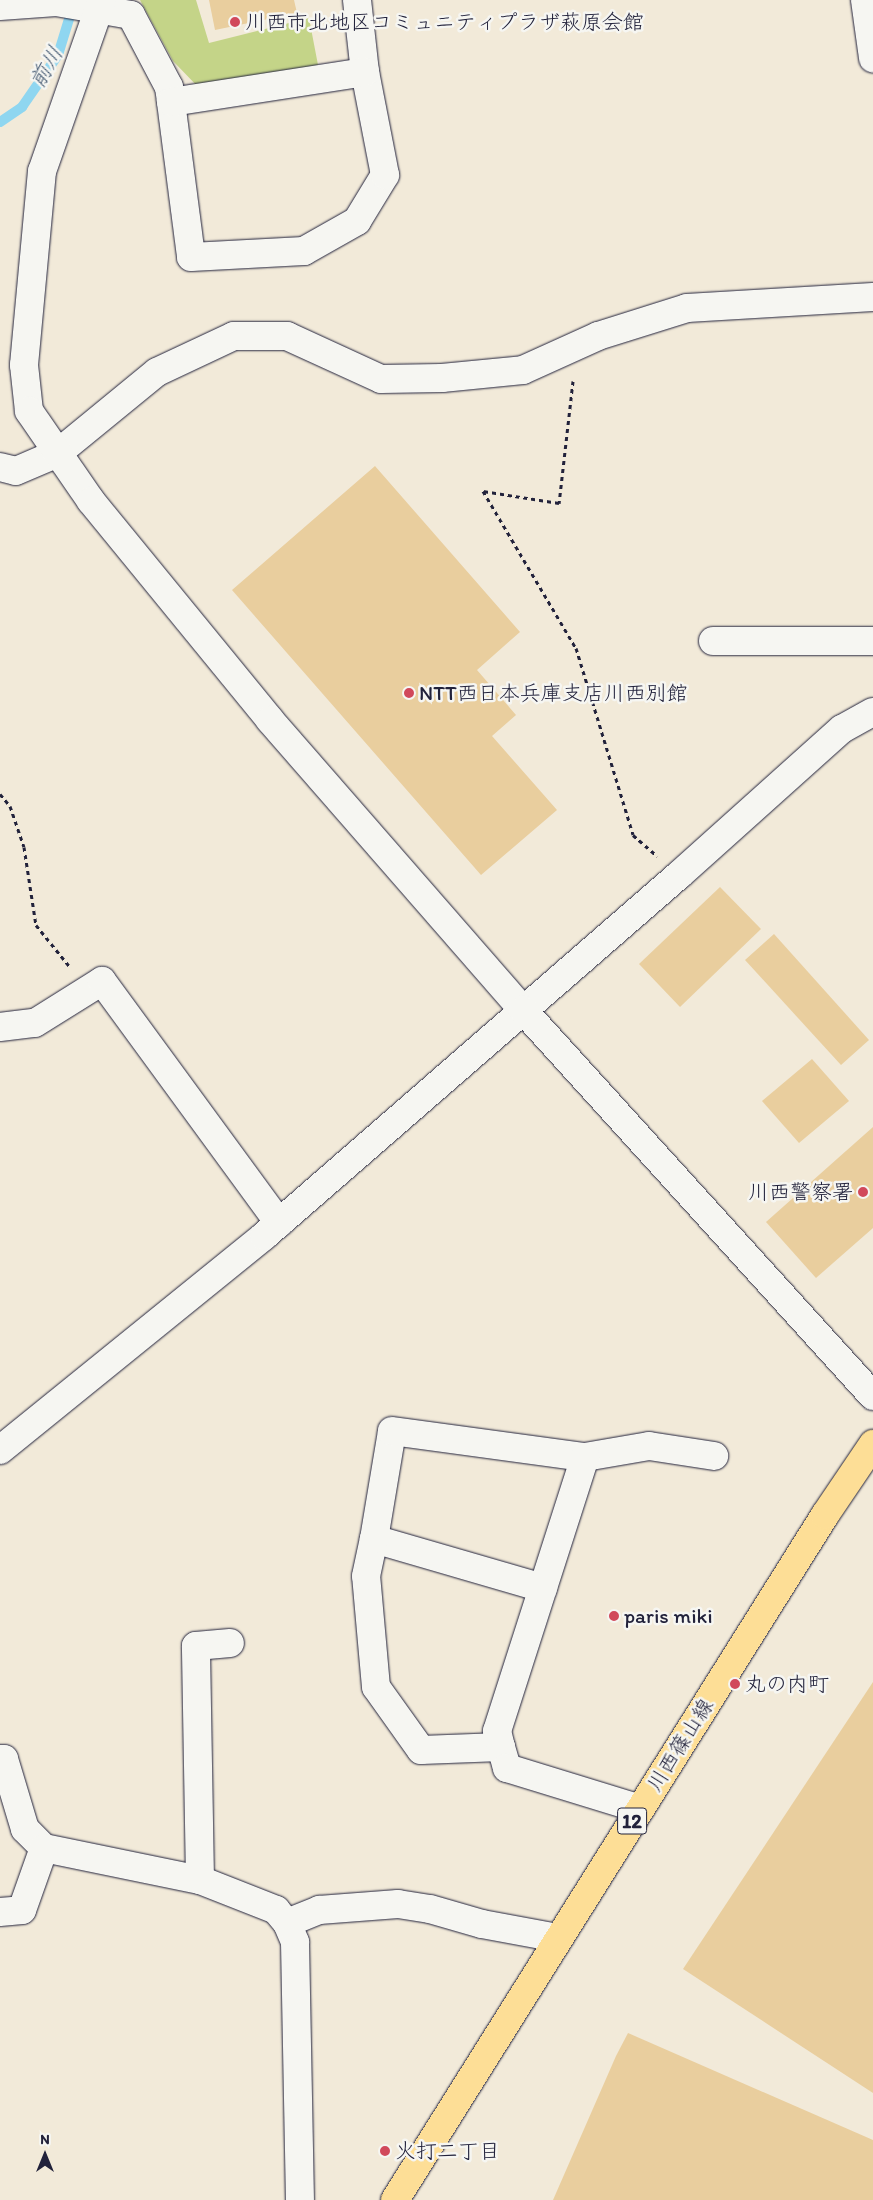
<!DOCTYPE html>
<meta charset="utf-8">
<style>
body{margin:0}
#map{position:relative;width:873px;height:2200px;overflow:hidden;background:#f2ead9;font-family:Itim,"Klee One",sans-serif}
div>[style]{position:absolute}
.green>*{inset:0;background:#c4d488}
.stream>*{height:10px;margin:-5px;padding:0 5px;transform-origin:5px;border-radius:5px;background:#8fd6f0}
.building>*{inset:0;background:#e9ce9e}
.path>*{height:3px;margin-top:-1.5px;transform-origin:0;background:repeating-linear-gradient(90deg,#22223b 0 4px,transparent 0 8px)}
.roads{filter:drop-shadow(0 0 1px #22223b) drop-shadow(0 0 1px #22223b)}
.minor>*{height:28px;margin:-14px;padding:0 14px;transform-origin:14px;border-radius:14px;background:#f6f6f2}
.tertiary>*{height:28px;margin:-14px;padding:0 14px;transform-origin:14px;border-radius:14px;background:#f6f6f2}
.primary>*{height:28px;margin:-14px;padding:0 14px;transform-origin:14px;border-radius:14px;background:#fdde96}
.dots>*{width:14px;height:14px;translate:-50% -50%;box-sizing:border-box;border:2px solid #f6f6f2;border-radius:50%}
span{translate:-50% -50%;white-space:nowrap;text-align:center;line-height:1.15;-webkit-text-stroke:5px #f6f6f2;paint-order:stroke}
.shield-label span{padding:1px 4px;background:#f6f6f2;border:1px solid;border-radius:4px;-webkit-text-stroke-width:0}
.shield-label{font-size:20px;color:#22223b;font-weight:700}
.poi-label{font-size:21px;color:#22223b}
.left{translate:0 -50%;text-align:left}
.right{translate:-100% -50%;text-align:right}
.street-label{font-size:21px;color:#22223b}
.water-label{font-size:22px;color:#435871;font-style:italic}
.north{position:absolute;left:20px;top:2130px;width:50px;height:50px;-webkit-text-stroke:4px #f6f6f2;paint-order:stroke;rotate:0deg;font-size:14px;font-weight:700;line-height:20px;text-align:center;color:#22223b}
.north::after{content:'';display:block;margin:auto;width:18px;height:22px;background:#22223b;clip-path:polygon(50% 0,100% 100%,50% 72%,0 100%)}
</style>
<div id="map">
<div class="green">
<div style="clip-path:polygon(140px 0,196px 0,209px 43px,309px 18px,318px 65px,200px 89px,173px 61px)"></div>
</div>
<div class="stream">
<div style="left:0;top:122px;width:27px;rotate:-34deg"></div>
<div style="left:22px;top:107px;width:63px;rotate:-55.3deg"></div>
<div style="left:58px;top:55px;width:51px;rotate:-73deg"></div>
</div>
<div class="building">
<div style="clip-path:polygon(209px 0,294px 0,297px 13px,215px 30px)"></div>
<div style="clip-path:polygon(375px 466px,520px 632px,477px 670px,516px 715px,492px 736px,557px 810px,481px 875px,232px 590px)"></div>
<div style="clip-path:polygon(720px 887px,761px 929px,680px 1007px,639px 964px)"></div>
<div style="clip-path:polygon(774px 934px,869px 1040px,841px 1065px,745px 960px)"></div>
<div style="clip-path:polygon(812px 1059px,849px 1101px,799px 1143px,762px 1101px)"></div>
<div style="clip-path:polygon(873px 1127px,873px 1228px,816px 1278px,766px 1222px)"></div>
<div style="clip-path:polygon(873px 1682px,873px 2093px,683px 1969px)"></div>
<div style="clip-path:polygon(628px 2033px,873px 2140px,873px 2200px,553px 2200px,616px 2056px)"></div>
</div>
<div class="path">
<div style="left:573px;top:381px;width:123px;rotate:96.5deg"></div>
<div style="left:559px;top:503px;width:77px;rotate:-171deg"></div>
<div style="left:483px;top:491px;width:182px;rotate:59.4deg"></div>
<div style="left:576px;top:648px;width:195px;rotate:73deg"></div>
<div style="left:633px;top:835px;width:32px;rotate:41deg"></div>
<div style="left:0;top:794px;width:16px;rotate:50deg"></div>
<div style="left:10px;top:806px;width:43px;rotate:71.1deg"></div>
<div style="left:24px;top:847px;width:79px;rotate:81.3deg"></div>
<div style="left:36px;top:925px;width:54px;rotate:51deg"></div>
</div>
<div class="roads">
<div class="minor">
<div style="left:357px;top:0;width:72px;rotate:83.7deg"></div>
<div style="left:865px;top:0;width:59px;rotate:82.1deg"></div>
<div style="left:0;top:6px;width:56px;rotate:-4.1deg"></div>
<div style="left:56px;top:2px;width:76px;rotate:9.8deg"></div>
<div style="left:131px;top:15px;width:81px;rotate:62.2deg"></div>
<div style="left:169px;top:87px;width:15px;rotate:82deg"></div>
<div style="left:171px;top:102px;width:156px;rotate:82.6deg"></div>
<div style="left:191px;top:257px;width:113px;rotate:-3deg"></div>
<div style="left:304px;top:251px;width:61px;rotate:-29.5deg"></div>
<div style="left:357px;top:221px;width:54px;rotate:-58.7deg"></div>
<div style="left:385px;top:175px;width:105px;rotate:-101deg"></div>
<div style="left:365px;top:72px;width:196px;rotate:171.2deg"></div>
<div style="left:0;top:467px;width:16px;rotate:14deg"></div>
<div style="left:16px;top:471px;width:46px;rotate:-23.2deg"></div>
<div style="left:58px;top:453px;width:128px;rotate:-39.3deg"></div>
<div style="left:157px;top:372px;width:85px;rotate:-25.1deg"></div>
<div style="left:234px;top:336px;width:53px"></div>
<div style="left:287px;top:336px;width:103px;rotate:24.6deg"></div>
<div style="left:381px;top:379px;width:61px;rotate:-0.9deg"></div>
<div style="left:442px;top:378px;width:81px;rotate:-5.6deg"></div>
<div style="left:523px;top:370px;width:82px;rotate:-24.4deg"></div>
<div style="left:598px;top:336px;width:93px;rotate:-17.5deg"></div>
<div style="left:687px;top:308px;width:186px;rotate:-3.4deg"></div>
<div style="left:713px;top:641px;width:160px"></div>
<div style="left:0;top:1027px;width:35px;rotate:-7deg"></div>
<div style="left:35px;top:1023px;width:79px;rotate:-32.1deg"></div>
<div style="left:102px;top:981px;width:300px;rotate:53.8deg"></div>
<div style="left:0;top:1450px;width:340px;rotate:-39deg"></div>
<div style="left:264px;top:1236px;width:550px;rotate:-41.02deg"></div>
<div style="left:679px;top:875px;width:219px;rotate:-41.9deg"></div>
<div style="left:842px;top:729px;width:35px;rotate:-29deg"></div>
<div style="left:585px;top:1457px;width:65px;rotate:-9.8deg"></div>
<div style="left:649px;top:1446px;width:66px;rotate:8.7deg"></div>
<div style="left:374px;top:1539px;width:176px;rotate:16.2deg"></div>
<div style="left:501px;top:1747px;width:80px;rotate:177.9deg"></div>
<div style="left:421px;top:1750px;width:77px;rotate:-125.5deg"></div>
<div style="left:376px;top:1687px;width:111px;rotate:-95.1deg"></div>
<div style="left:366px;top:1576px;width:38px;rotate:-78deg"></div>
<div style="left:374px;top:1539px;width:109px;rotate:-80.5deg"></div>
<div style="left:392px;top:1431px;width:195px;rotate:7.7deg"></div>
<div style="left:585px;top:1457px;width:288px;rotate:107.8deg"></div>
<div style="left:497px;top:1731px;width:16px;rotate:76deg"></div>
<div style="left:501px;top:1747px;width:22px;rotate:74deg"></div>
<div style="left:507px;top:1768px;width:139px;rotate:17.1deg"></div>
<div style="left:0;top:1759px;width:4px"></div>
<div style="left:4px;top:1759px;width:73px;rotate:73.3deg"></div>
<div style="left:25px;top:1829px;width:27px;rotate:45deg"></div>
<div style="left:44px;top:1848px;width:159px;rotate:11.6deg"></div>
<div style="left:200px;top:1880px;width:82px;rotate:21.5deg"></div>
<div style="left:276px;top:1910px;width:17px;rotate:50deg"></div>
<div style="left:287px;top:1923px;width:21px;rotate:67deg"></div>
<div style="left:295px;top:1942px;width:258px;rotate:88.9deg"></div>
<div style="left:200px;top:1880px;width:234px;rotate:-91deg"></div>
<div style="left:196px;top:1646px;width:34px;rotate:-5deg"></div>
<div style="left:0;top:1912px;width:22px;rotate:-5deg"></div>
<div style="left:22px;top:1910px;width:66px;rotate:-70.5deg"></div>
<div style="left:287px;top:1923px;width:35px;rotate:-22deg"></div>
<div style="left:319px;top:1910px;width:79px;rotate:-4.3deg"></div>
<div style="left:398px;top:1904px;width:32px;rotate:9deg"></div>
<div style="left:430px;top:1909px;width:54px;rotate:16.1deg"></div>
<div style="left:482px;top:1924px;width:77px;rotate:10.4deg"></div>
</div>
<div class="tertiary">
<div style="left:102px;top:0;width:181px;rotate:109.3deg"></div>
<div style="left:42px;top:171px;width:195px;rotate:95.3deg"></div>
<div style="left:24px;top:365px;width:46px;rotate:83.8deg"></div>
<div style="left:29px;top:411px;width:109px;rotate:55.4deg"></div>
<div style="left:91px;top:501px;width:283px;rotate:50.7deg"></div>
<div style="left:270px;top:720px;width:385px;rotate:48.9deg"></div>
<div style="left:523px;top:1010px;width:521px;rotate:47.8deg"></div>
</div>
<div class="primary">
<div style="left:395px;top:2200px;width:809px;rotate:-57.88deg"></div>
<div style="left:825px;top:1515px;width:86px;rotate:-55.9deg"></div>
</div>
</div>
<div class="dots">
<div style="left:235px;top:22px;background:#d1495b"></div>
<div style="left:409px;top:693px;background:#d1495b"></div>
<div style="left:863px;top:1192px;background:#d1495b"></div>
<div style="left:614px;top:1616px;background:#d1495b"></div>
<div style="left:735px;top:1684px;background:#d1495b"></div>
<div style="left:385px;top:2151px;background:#d1495b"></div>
</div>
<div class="shield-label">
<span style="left:632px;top:1821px">12</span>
</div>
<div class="poi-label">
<span class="left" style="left:245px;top:22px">川西市北地区コミュニティプラザ萩原会館</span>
<span class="left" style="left:419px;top:693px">NTT西日本兵庫支店川西別館</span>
<span class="right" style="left:853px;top:1192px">川西警察署</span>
<span class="left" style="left:624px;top:1616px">paris miki</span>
<span class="left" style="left:745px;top:1684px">丸の内町</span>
<span class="left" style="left:395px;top:2151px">火打二丁目</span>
</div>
<div class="street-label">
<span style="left:680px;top:1745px;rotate:-58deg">川西篠山線</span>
</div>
<div class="water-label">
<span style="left:46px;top:67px;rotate:-60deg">前川</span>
</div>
<div class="north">N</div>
</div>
